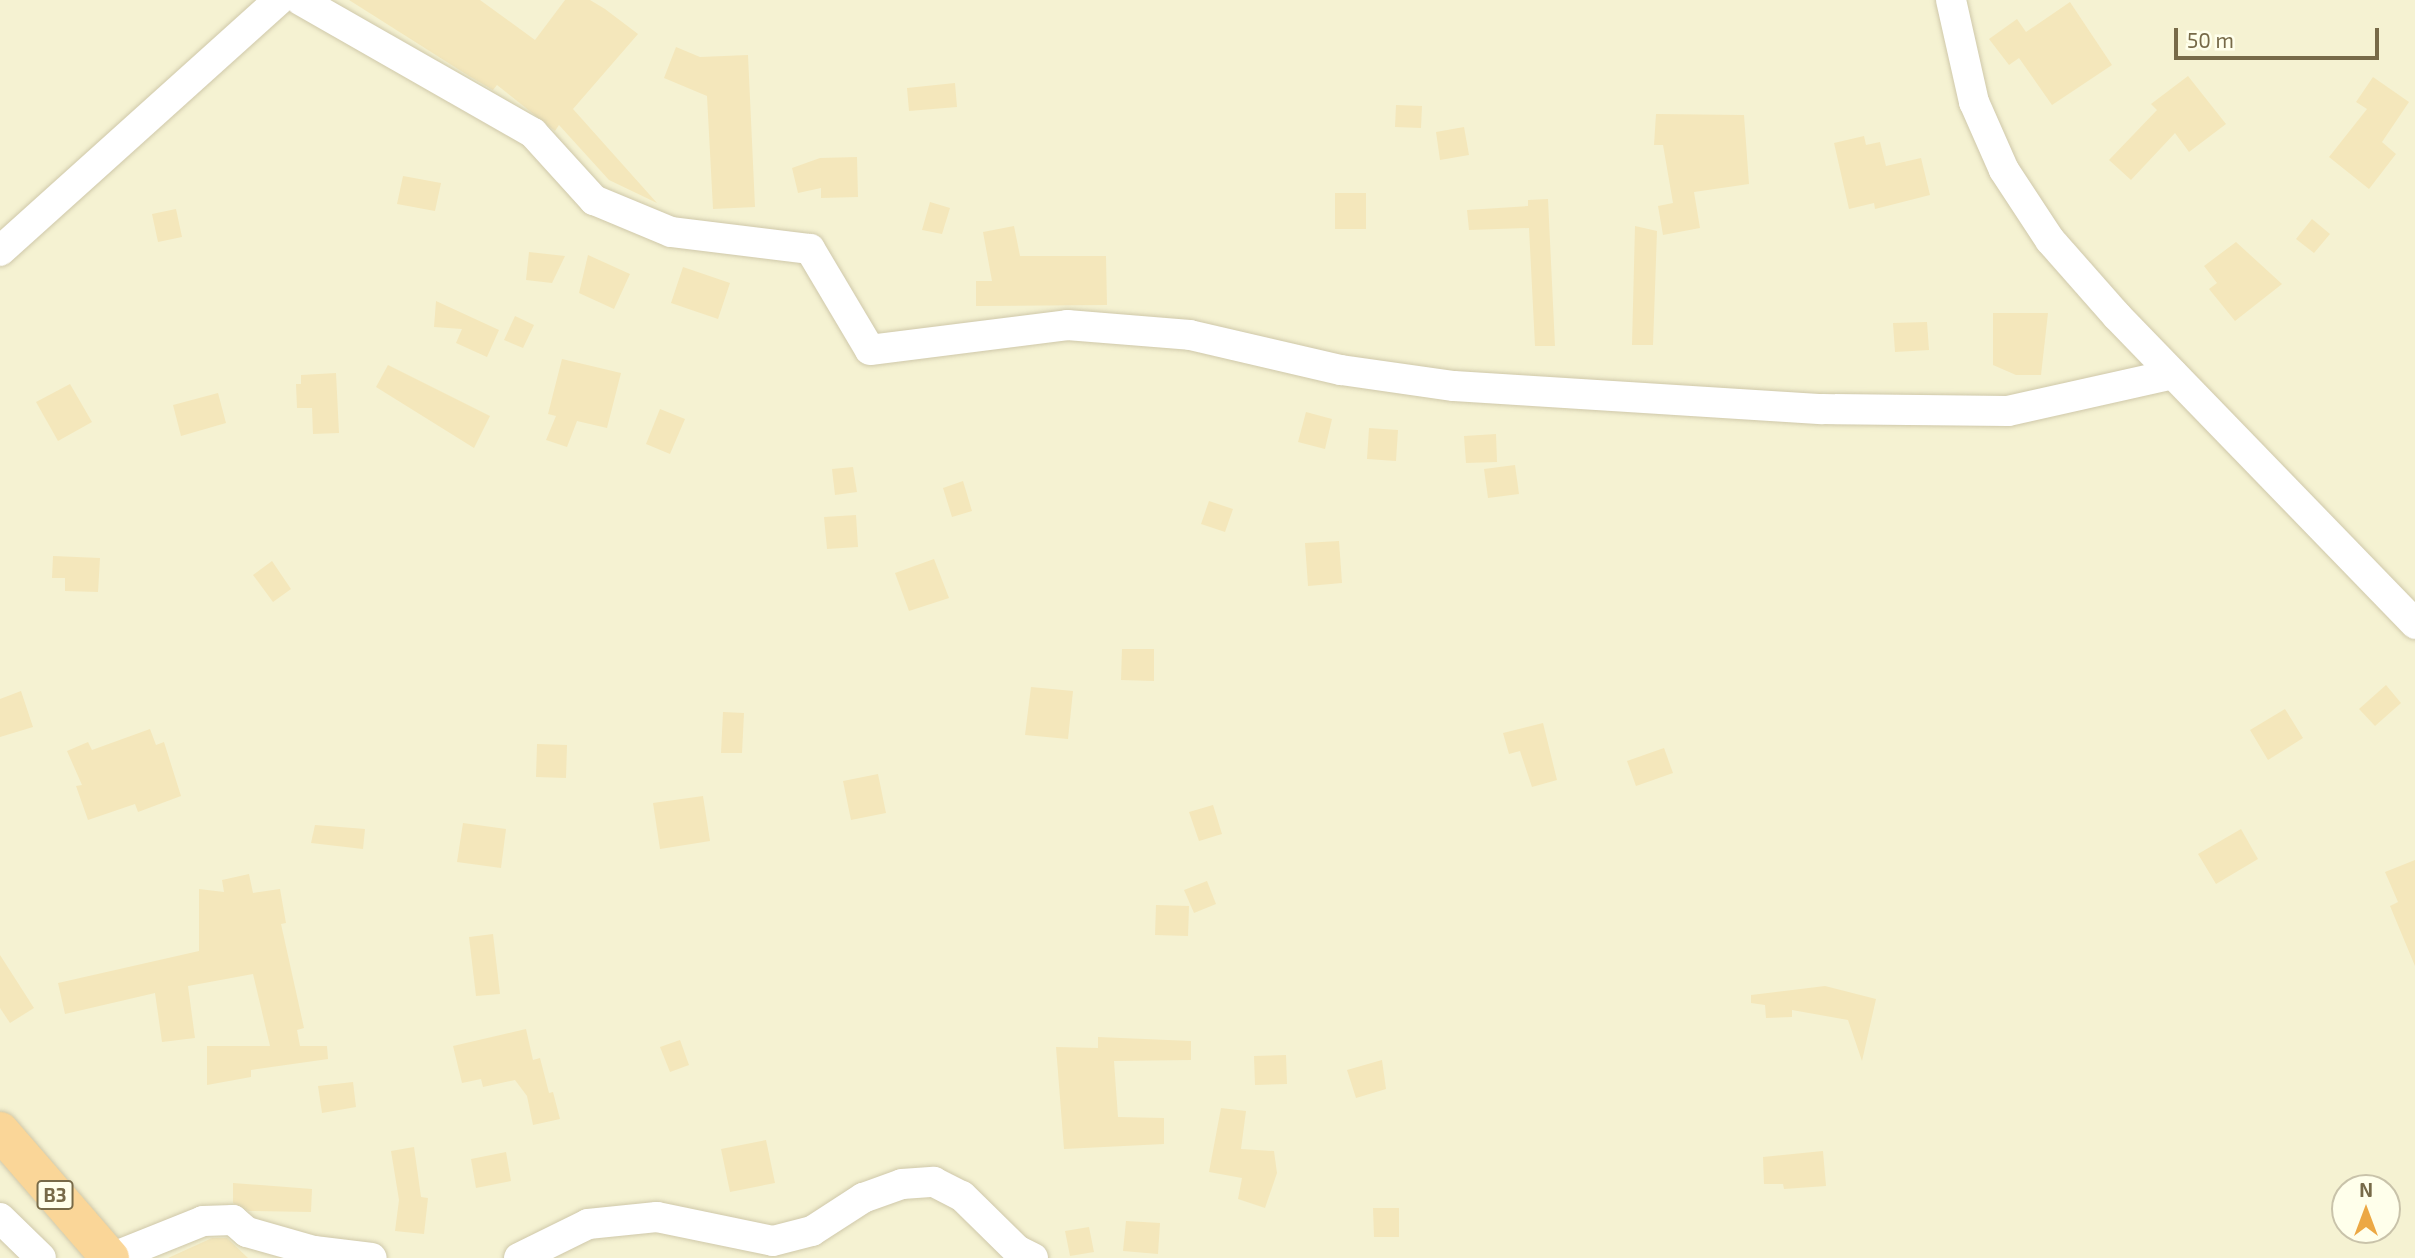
<!DOCTYPE html>
<style>
body{margin:0}
#map{position:relative;width:2415px;height:1258px;overflow:hidden;background:#fdfde4;font-family:"Exo 2",sans-serif}
div>[style]{position:absolute}
.residential>*{inset:0;background:#f5f2d2}
.building>*{inset:0;background:#f4e7bb}
.roads{filter:drop-shadow(0 0 2px #cfc8aa) drop-shadow(0 0 2px #cfc8aa)}
.minor>*{height:30px;margin:-15px;padding:0 15px;transform-origin:15px;border-radius:15px;background:#fff}
.highway>*{height:38px;margin:-19px;padding:0 19px;transform-origin:19px;border-radius:19px;background:#fad698}
span{translate:-50% -50%;white-space:nowrap;text-align:center;line-height:1.15;-webkit-text-stroke:6px #ffffeb;paint-order:stroke}
.shield-label span{padding:2px 5px;background:#ffffeb;border:2px solid;border-radius:5px;-webkit-text-stroke-width:0}
.shield-label{font-size:19px;color:#776a48;font-weight:700}
.north{position:absolute;left:2331px;top:1174px;width:70px;height:70px;box-sizing:border-box;background:#ffffeb;border:2px solid #c9c3aa;border-radius:50%;rotate:0deg;font-size:19px;font-weight:700;line-height:28px;text-align:center;color:#776a48}
.north::after{content:'';display:block;margin:auto;width:24px;height:32px;background:#eca844;clip-path:polygon(50% 0,100% 100%,50% 72%,0 100%)}
.scale{position:absolute;left:2174px;top:28px;width:205px;height:32px;box-sizing:border-box;border:4px solid #776a48;border-top:0;padding-left:9px;font-size:21px;line-height:24px;white-space:nowrap;color:#776a48;-webkit-text-stroke:5px #ffffeb;paint-order:stroke}
</style>
<div id="map">
<div class="residential">
<div style="clip-path:polygon(evenodd,0 0,2415px 0,2415px 1258px,0 1258px,0 0,2345px 1188px,2387px 1188px,2387px 1230px,2345px 1230px,2345px 1188px)"></div>
</div>
<div class="building">
<div style="clip-path:polygon(349px 0,480px 0,535px 40px,565px 0,590px 0,605px 9px,638px 34px,573px 109px,657px 203px,609px 180px,559px 125px,555px 131px,497px 85px,493px 90px,469px 76px)"></div>
<div style="clip-path:polygon(2070px 2px,2112px 65px,2052px 105px,2019px 58px,2009px 65px,1989px 39px,2017px 19px,2026px 32px)"></div>
<div style="clip-path:polygon(676px 47px,700px 57px,748px 55px,755px 207px,713px 209px,707px 96px,664px 78px)"></div>
<div style="clip-path:polygon(2188px 76px,2226px 124px,2189px 152px,2175px 133px,2131px 180px,2109px 160px,2157px 110px,2151px 104px)"></div>
<div style="clip-path:polygon(2373px 77px,2409px 102px,2382px 142px,2396px 154px,2369px 189px,2329px 157px,2367px 109px,2356px 102px)"></div>
<div style="clip-path:polygon(955px 83px,957px 107px,909px 111px,907px 88px)"></div>
<div style="clip-path:polygon(1396px 105px,1422px 106px,1421px 128px,1395px 127px)"></div>
<div style="clip-path:polygon(1656px 114px,1744px 115px,1749px 184px,1694px 192px,1700px 228px,1663px 235px,1658px 206px,1673px 203px,1663px 145px,1654px 145px)"></div>
<div style="clip-path:polygon(1464px 127px,1469px 155px,1440px 160px,1436px 132px)"></div>
<div style="clip-path:polygon(1864px 136px,1866px 145px,1880px 142px,1886px 166px,1921px 158px,1930px 195px,1875px 209px,1874px 203px,1849px 209px,1834px 143px)"></div>
<div style="clip-path:polygon(857px 157px,858px 197px,821px 198px,821px 188px,798px 193px,792px 168px,820px 158px)"></div>
<div style="clip-path:polygon(403px 176px,441px 183px,435px 211px,397px 204px)"></div>
<div style="clip-path:polygon(1335px 193px,1366px 193px,1366px 229px,1335px 229px)"></div>
<div style="clip-path:polygon(1548px 199px,1555px 346px,1535px 346px,1529px 228px,1469px 230px,1467px 210px,1528px 206px,1528px 200px)"></div>
<div style="clip-path:polygon(930px 202px,950px 208px,942px 234px,922px 230px)"></div>
<div style="clip-path:polygon(176px 209px,182px 237px,158px 242px,152px 214px)"></div>
<div style="clip-path:polygon(2312px 219px,2330px 234px,2314px 253px,2296px 239px)"></div>
<div style="clip-path:polygon(1014px 226px,1020px 256px,1106px 256px,1107px 305px,976px 306px,976px 281px,992px 281px,983px 232px)"></div>
<div style="clip-path:polygon(1635px 226px,1657px 231px,1653px 345px,1632px 345px)"></div>
<div style="clip-path:polygon(2236px 242px,2282px 284px,2235px 321px,2209px 289px,2217px 283px,2204px 266px)"></div>
<div style="clip-path:polygon(529px 252px,565px 256px,552px 283px,526px 280px)"></div>
<div style="clip-path:polygon(588px 255px,630px 274px,614px 309px,579px 293px)"></div>
<div style="clip-path:polygon(683px 267px,730px 283px,718px 319px,671px 303px)"></div>
<div style="clip-path:polygon(436px 301px,499px 330px,487px 357px,456px 343px,462px 329px,434px 327px)"></div>
<div style="clip-path:polygon(1993px 313px,2048px 313px,2041px 375px,2016px 375px,1993px 365px)"></div>
<div style="clip-path:polygon(515px 316px,534px 325px,523px 348px,504px 340px)"></div>
<div style="clip-path:polygon(1927px 322px,1929px 350px,1895px 352px,1893px 323px)"></div>
<div style="clip-path:polygon(562px 359px,621px 373px,607px 428px,577px 421px,567px 447px,546px 440px,556px 416px,548px 414px)"></div>
<div style="clip-path:polygon(388px 365px,490px 416px,474px 448px,376px 387px)"></div>
<div style="clip-path:polygon(336px 373px,339px 433px,313px 434px,312px 408px,297px 408px,296px 384px,301px 384px,301px 375px)"></div>
<div style="clip-path:polygon(70px 384px,92px 422px,58px 441px,36px 402px)"></div>
<div style="clip-path:polygon(218px 393px,226px 423px,181px 436px,173px 405px)"></div>
<div style="clip-path:polygon(660px 409px,685px 419px,670px 454px,646px 444px)"></div>
<div style="clip-path:polygon(1306px 412px,1332px 419px,1325px 449px,1298px 442px)"></div>
<div style="clip-path:polygon(1369px 428px,1398px 430px,1396px 461px,1367px 459px)"></div>
<div style="clip-path:polygon(1496px 434px,1497px 462px,1466px 463px,1464px 436px)"></div>
<div style="clip-path:polygon(1515px 465px,1519px 494px,1488px 498px,1484px 469px)"></div>
<div style="clip-path:polygon(853px 467px,857px 492px,835px 495px,832px 469px)"></div>
<div style="clip-path:polygon(963px 481px,972px 511px,952px 517px,943px 488px)"></div>
<div style="clip-path:polygon(1209px 501px,1233px 509px,1225px 532px,1201px 524px)"></div>
<div style="clip-path:polygon(856px 515px,858px 547px,827px 549px,824px 517px)"></div>
<div style="clip-path:polygon(1339px 541px,1342px 583px,1308px 586px,1305px 543px)"></div>
<div style="clip-path:polygon(53px 556px,100px 558px,98px 592px,65px 591px,65px 578px,52px 578px)"></div>
<div style="clip-path:polygon(934px 559px,949px 598px,909px 611px,895px 573px)"></div>
<div style="clip-path:polygon(272px 561px,291px 589px,273px 602px,253px 575px)"></div>
<div style="clip-path:polygon(1122px 649px,1154px 649px,1154px 681px,1121px 680px)"></div>
<div style="clip-path:polygon(2386px 685px,2401px 703px,2375px 726px,2359px 709px)"></div>
<div style="clip-path:polygon(1031px 687px,1073px 691px,1068px 739px,1025px 735px)"></div>
<div style="clip-path:polygon(21px 691px,33px 727px,0 737px,0 699px)"></div>
<div style="clip-path:polygon(2285px 709px,2303px 738px,2268px 760px,2250px 730px)"></div>
<div style="clip-path:polygon(723px 712px,744px 713px,742px 753px,721px 753px)"></div>
<div style="clip-path:polygon(1543px 723px,1557px 780px,1532px 787px,1520px 751px,1509px 754px,1503px 733px)"></div>
<div style="clip-path:polygon(150px 729px,156px 745px,164px 742px,181px 796px,138px 812px,135px 804px,88px 820px,76px 786px,82px 785px,67px 751px,88px 742px,92px 750px)"></div>
<div style="clip-path:polygon(537px 744px,567px 745px,566px 778px,536px 777px)"></div>
<div style="clip-path:polygon(1664px 748px,1673px 773px,1636px 786px,1627px 761px)"></div>
<div style="clip-path:polygon(878px 774px,886px 813px,851px 820px,843px 781px)"></div>
<div style="clip-path:polygon(703px 796px,710px 841px,660px 849px,653px 803px)"></div>
<div style="clip-path:polygon(1213px 805px,1222px 834px,1199px 841px,1189px 812px)"></div>
<div style="clip-path:polygon(463px 823px,506px 829px,501px 868px,457px 862px)"></div>
<div style="clip-path:polygon(315px 825px,365px 829px,363px 849px,311px 843px)"></div>
<div style="clip-path:polygon(2241px 829px,2258px 859px,2216px 884px,2198px 854px)"></div>
<div style="clip-path:polygon(2415px 860px,2415px 966px,2390px 906px,2398px 902px,2385px 872px)"></div>
<div style="clip-path:polygon(249px 874px,253px 893px,280px 889px,286px 923px,281px 924px,304px 1028px,297px 1030px,300px 1046px,327px 1046px,328px 1059px,251px 1070px,251px 1077px,207px 1085px,207px 1046px,270px 1046px,253px 974px,188px 986px,195px 1038px,162px 1042px,155px 993px,65px 1014px,58px 983px,199px 951px,199px 889px,224px 892px,222px 880px)"></div>
<div style="clip-path:polygon(1207px 881px,1216px 904px,1194px 913px,1184px 890px)"></div>
<div style="clip-path:polygon(1156px 905px,1189px 906px,1188px 936px,1155px 935px)"></div>
<div style="clip-path:polygon(493px 934px,500px 994px,476px 996px,469px 937px)"></div>
<div style="clip-path:polygon(0 955px,34px 1008px,10px 1023px,0 1008px)"></div>
<div style="clip-path:polygon(1825px 986px,1876px 999px,1862px 1061px,1848px 1020px,1792px 1010px,1792px 1017px,1766px 1018px,1765px 1005px,1751px 1003px,1751px 995px)"></div>
<div style="clip-path:polygon(526px 1029px,533px 1060px,540px 1058px,549px 1093px,553px 1092px,560px 1119px,533px 1125px,527px 1096px,515px 1080px,483px 1087px,481px 1079px,462px 1083px,453px 1046px)"></div>
<div style="clip-path:polygon(1098px 1037px,1191px 1041px,1191px 1060px,1114px 1061px,1118px 1117px,1164px 1118px,1164px 1144px,1064px 1149px,1056px 1047px,1098px 1048px)"></div>
<div style="clip-path:polygon(680px 1040px,689px 1065px,670px 1072px,660px 1047px)"></div>
<div style="clip-path:polygon(1286px 1055px,1287px 1084px,1255px 1085px,1254px 1056px)"></div>
<div style="clip-path:polygon(1382px 1060px,1386px 1089px,1356px 1098px,1347px 1070px)"></div>
<div style="clip-path:polygon(353px 1082px,356px 1107px,322px 1113px,318px 1086px)"></div>
<div style="clip-path:polygon(1221px 1108px,1246px 1111px,1241px 1149px,1274px 1151px,1277px 1173px,1265px 1208px,1238px 1199px,1242px 1178px,1209px 1172px)"></div>
<div style="clip-path:polygon(766px 1140px,775px 1183px,730px 1192px,721px 1149px)"></div>
<div style="clip-path:polygon(414px 1147px,421px 1197px,428px 1198px,424px 1234px,395px 1231px,399px 1200px,391px 1151px)"></div>
<div style="clip-path:polygon(1823px 1151px,1826px 1186px,1784px 1189px,1783px 1184px,1764px 1184px,1763px 1157px)"></div>
<div style="clip-path:polygon(506px 1152px,511px 1181px,476px 1188px,471px 1159px)"></div>
<div style="clip-path:polygon(233px 1183px,312px 1189px,311px 1212px,249px 1211px,233px 1203px)"></div>
<div style="clip-path:polygon(1373px 1208px,1399px 1208px,1399px 1237px,1374px 1237px)"></div>
<div style="clip-path:polygon(1126px 1221px,1160px 1223px,1158px 1254px,1123px 1251px)"></div>
<div style="clip-path:polygon(1089px 1227px,1094px 1252px,1070px 1256px,1065px 1231px)"></div>
<div style="clip-path:polygon(212px 1238px,227px 1238px,248px 1258px,168px 1258px)"></div>
</div>
<div class="roads">
<div class="minor">
<div style="left:300px;top:0;width:268px;rotate:29.7deg"></div>
<div style="left:533px;top:133px;width:91px;rotate:47.7deg"></div>
<div style="left:594px;top:200px;width:83px;rotate:22.6deg"></div>
<div style="left:671px;top:232px;width:140px;rotate:7deg"></div>
<div style="left:810px;top:249px;width:117px;rotate:59.3deg"></div>
<div style="left:870px;top:350px;width:199px;rotate:-7.2deg"></div>
<div style="left:1067px;top:325px;width:123px;rotate:4.6deg"></div>
<div style="left:1190px;top:335px;width:155px;rotate:13.1deg"></div>
<div style="left:1341px;top:370px;width:114px;rotate:8.1deg"></div>
<div style="left:1454px;top:386px;width:369px;rotate:3.6deg"></div>
<div style="left:1822px;top:409px;width:186px;rotate:0.6deg"></div>
<div style="left:2008px;top:411px;width:169px;rotate:-12.6deg"></div>
<div style="left:1951px;top:0;width:105px;rotate:77.3deg"></div>
<div style="left:1974px;top:102px;width:74px;rotate:66.2deg"></div>
<div style="left:2004px;top:170px;width:84px;rotate:56.7deg"></div>
<div style="left:2050px;top:240px;width:101px;rotate:48.6deg"></div>
<div style="left:2117px;top:316px;width:429px;rotate:45.9deg"></div>
<div style="left:0;top:251px;width:375px;rotate:-42deg"></div>
<div style="left:0;top:1218px;width:57px;rotate:44.3deg"></div>
<div style="left:111px;top:1258px;width:99px;rotate:-21.9deg"></div>
<div style="left:203px;top:1221px;width:30px;rotate:-2deg"></div>
<div style="left:233px;top:1220px;width:18px;rotate:41deg"></div>
<div style="left:247px;top:1232px;width:70px;rotate:15.8deg"></div>
<div style="left:314px;top:1251px;width:58px;rotate:6.9deg"></div>
<div style="left:519px;top:1258px;width:77px;rotate:-26.2deg"></div>
<div style="left:588px;top:1224px;width:69px;rotate:-5.8deg"></div>
<div style="left:657px;top:1217px;width:118px;rotate:11.7deg"></div>
<div style="left:773px;top:1241px;width:40px;rotate:-14.4deg"></div>
<div style="left:812px;top:1231px;width:61px;rotate:-32.9deg"></div>
<div style="left:863px;top:1198px;width:41px;rotate:-19.7deg"></div>
<div style="left:902px;top:1184px;width:32px;rotate:-4deg"></div>
<div style="left:934px;top:1182px;width:31px;rotate:27deg"></div>
<div style="left:962px;top:1196px;width:77px;rotate:44.5deg"></div>
<div style="left:1017px;top:1250px;width:18px;rotate:27deg"></div>
</div>
<div class="highway">
<div style="left:0;top:1131px;width:168px;rotate:49.1deg"></div>
</div>
</div>
<div class="shield-label">
<span style="left:55px;top:1195px">B3</span>
</div>
<div class="north">N</div>
<div class="scale">50 m</div>
</div>
